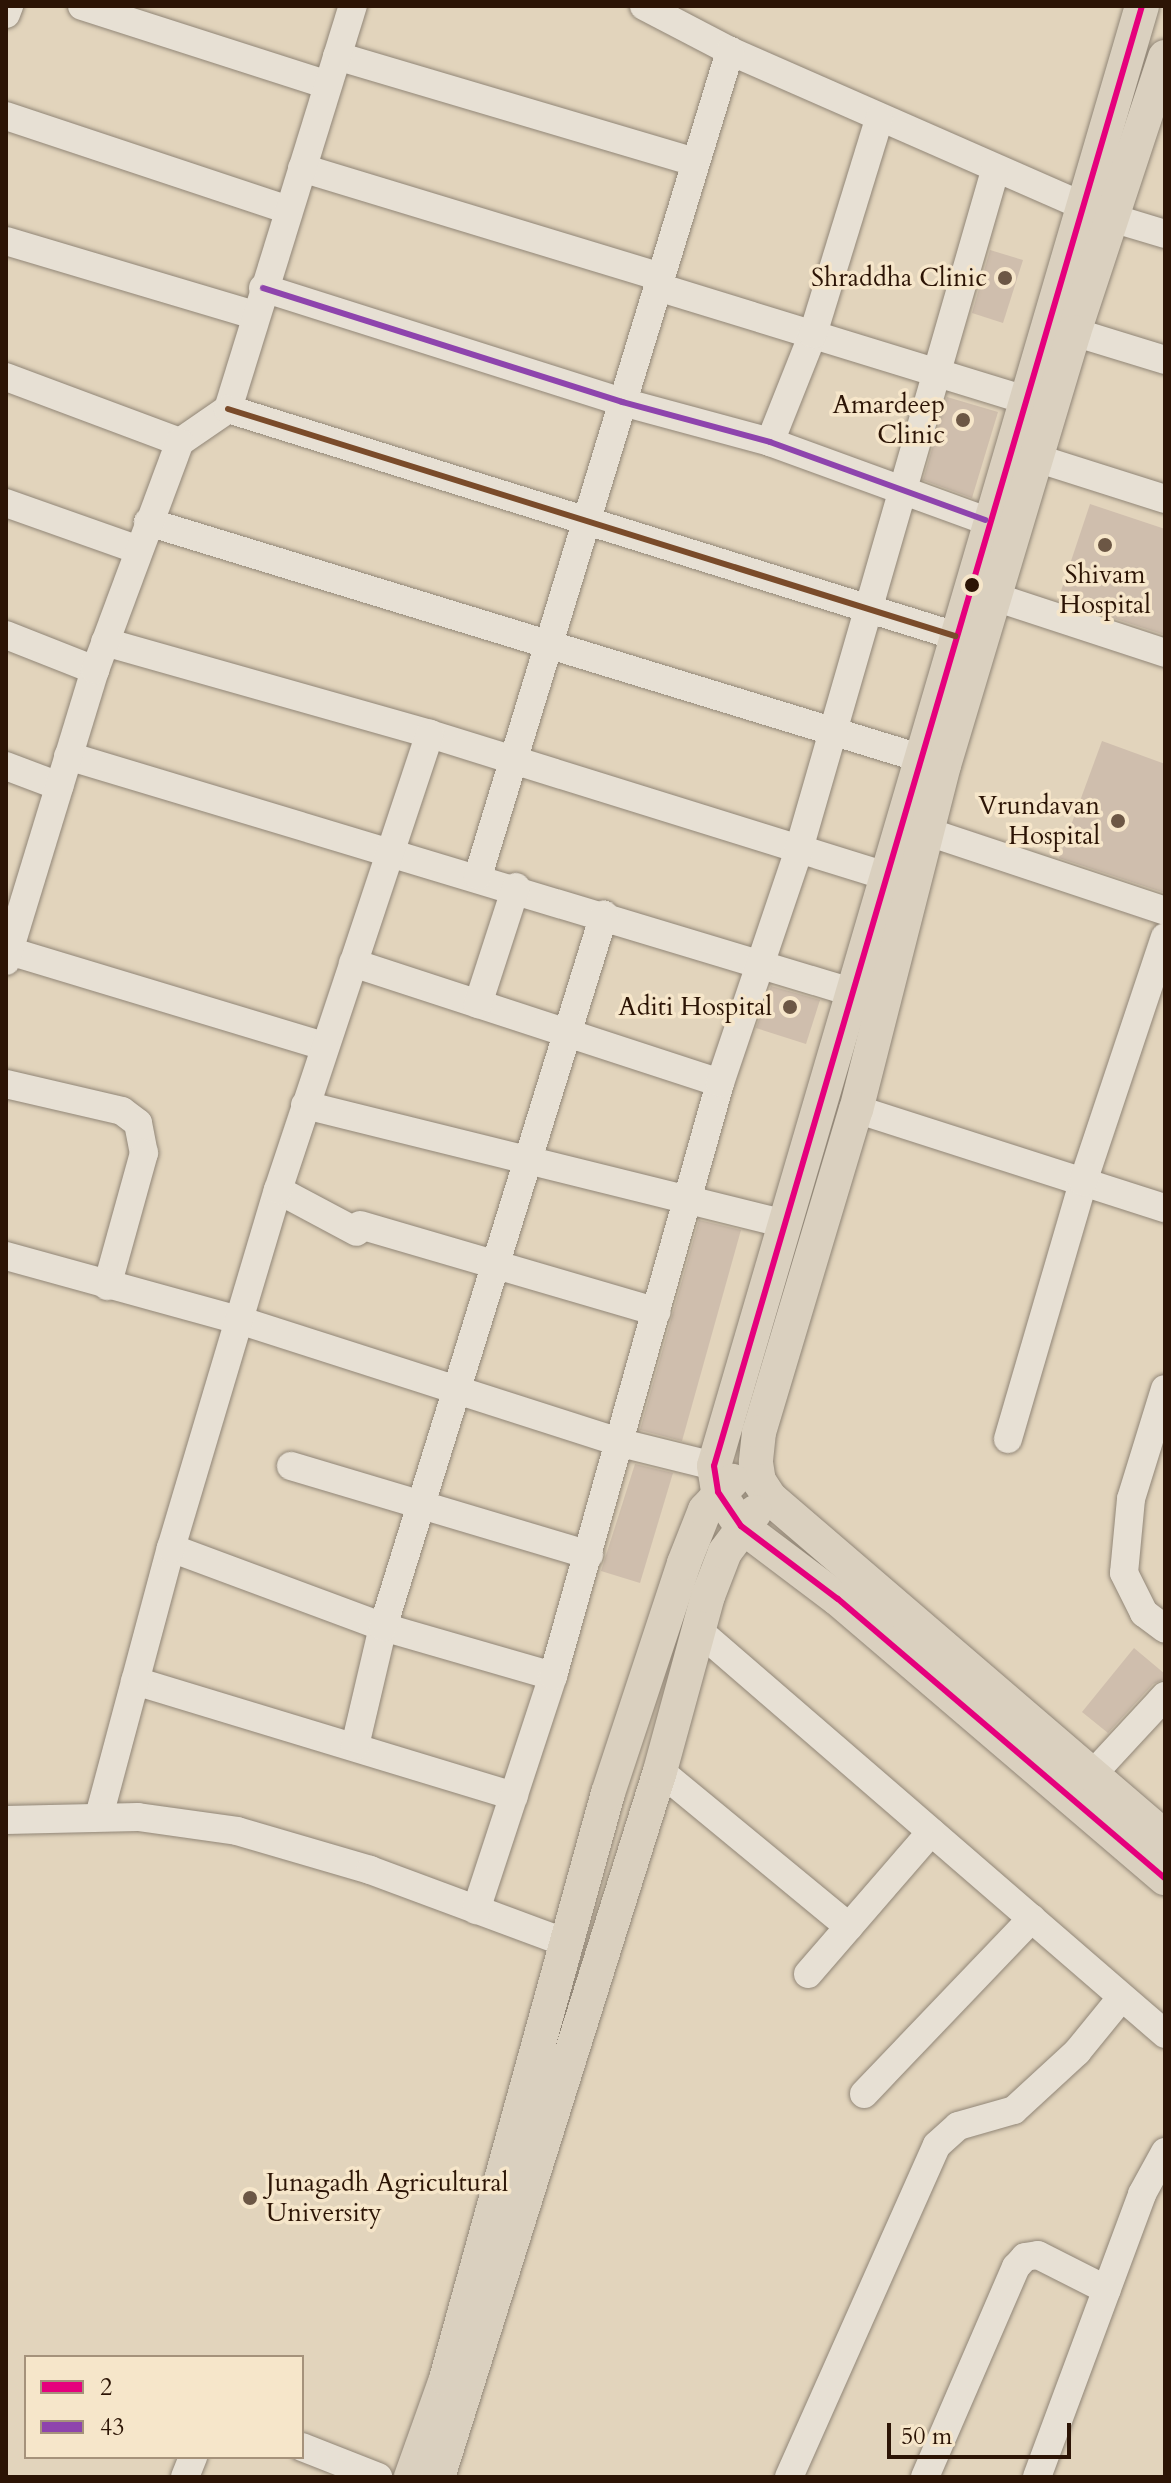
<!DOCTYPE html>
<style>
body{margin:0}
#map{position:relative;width:1171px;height:2483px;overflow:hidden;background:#e2d4bc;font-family:Cardo,serif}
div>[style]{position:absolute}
.building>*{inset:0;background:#cfbead}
.roads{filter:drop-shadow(0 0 2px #918677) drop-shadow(0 0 2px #918677)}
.minor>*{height:28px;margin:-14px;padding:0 14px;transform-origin:14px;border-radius:14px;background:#e7e0d4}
.major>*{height:34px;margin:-17px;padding:0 17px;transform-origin:17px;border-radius:17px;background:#dad0bf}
.bus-1>*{height:6px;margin:-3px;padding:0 3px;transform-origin:3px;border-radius:3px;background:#e5007d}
.bus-2>*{height:6px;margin:-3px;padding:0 3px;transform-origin:3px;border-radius:3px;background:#8e44ad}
.bus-3>*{height:6px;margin:-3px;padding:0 3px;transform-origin:3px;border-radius:3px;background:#7a4b2a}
.dots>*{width:22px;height:22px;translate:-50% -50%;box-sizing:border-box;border:4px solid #f6e6ca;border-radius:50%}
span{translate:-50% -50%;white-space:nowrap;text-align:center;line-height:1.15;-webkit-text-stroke:7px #f6e6ca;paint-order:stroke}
.poi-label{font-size:26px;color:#2c1405}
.right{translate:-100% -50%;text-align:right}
.left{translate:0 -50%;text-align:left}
.frame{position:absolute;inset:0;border:8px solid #2c1405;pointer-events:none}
.legend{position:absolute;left:24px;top:2355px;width:280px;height:104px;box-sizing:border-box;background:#f6e6ca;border:2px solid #a5927b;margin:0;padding:10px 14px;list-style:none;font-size:24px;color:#2c1405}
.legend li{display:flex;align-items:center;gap:16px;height:40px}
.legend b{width:40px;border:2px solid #a5927b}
.scale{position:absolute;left:887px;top:2423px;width:184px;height:36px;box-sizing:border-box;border:4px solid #2c1405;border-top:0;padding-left:10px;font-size:24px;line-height:28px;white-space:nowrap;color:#2c1405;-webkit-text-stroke:6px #f6e6ca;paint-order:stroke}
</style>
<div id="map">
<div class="building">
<div style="clip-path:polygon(990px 250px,1023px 260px,1003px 323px,972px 313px)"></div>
<div style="clip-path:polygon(947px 397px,998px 412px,972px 498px,923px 480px)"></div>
<div style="clip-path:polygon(1090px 504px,1165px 529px,1165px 635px,1058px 600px)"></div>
<div style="clip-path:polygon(1102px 741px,1165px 764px,1165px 893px,1059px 858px)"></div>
<div style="clip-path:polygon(771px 986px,820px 1000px,806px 1044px,756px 1028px)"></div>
<div style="clip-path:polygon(699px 1220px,741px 1230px,682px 1441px,640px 1430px)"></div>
<div style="clip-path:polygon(635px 1464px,673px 1473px,640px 1583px,601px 1571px)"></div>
<div style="clip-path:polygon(1134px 1648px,1165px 1674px,1165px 1679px,1153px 1684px,1108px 1733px,1082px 1712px)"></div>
</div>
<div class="roads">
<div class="minor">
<div style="left:82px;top:6px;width:258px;rotate:17.8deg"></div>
<div style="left:644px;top:6px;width:97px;rotate:27.6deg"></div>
<div style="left:730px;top:51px;width:386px;rotate:23.7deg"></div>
<div style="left:6px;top:14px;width:9px;rotate:-69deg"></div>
<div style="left:337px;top:56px;width:374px;rotate:16.5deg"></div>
<div style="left:6px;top:116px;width:297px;rotate:18.4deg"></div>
<div style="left:302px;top:168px;width:375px;rotate:16.9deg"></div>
<div style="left:1112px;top:218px;width:55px;rotate:16.8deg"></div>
<div style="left:6px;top:241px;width:260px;rotate:16.6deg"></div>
<div style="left:658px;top:287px;width:385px;rotate:17.1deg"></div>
<div style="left:263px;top:288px;width:377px;rotate:17.6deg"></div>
<div style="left:622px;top:402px;width:153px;rotate:15.1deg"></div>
<div style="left:770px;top:442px;width:234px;rotate:20deg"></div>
<div style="left:1074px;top:332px;width:95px;rotate:17.1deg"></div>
<div style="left:6px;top:377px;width:186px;rotate:20.5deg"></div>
<div style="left:180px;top:442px;width:58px;rotate:-34.5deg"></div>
<div style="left:228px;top:409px;width:422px;rotate:-72.8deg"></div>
<div style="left:228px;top:409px;width:763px;rotate:17.32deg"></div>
<div style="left:770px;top:442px;width:116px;rotate:-68.3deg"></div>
<div style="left:813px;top:334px;width:225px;rotate:-72.9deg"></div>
<div style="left:1036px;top:458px;width:135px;rotate:17.6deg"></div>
<div style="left:6px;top:503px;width:141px;rotate:19.5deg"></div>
<div style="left:148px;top:522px;width:807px;rotate:17deg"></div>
<div style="left:995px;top:597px;width:179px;rotate:18.2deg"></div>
<div style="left:6px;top:635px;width:96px;rotate:21.5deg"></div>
<div style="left:105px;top:642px;width:338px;rotate:15.8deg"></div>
<div style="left:430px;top:734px;width:478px;rotate:17.3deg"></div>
<div style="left:68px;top:756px;width:818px;rotate:16.77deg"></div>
<div style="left:6px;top:766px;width:57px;rotate:20.7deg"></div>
<div style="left:928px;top:832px;width:250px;rotate:18.4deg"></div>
<div style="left:478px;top:876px;width:863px;rotate:-73.01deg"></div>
<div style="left:9px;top:951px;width:329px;rotate:16.8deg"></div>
<div style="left:6px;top:961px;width:304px;rotate:-73deg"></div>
<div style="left:95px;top:670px;width:243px;rotate:-69.6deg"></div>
<div style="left:353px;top:963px;width:386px;rotate:18.1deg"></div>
<div style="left:478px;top:1004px;width:123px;rotate:-72deg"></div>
<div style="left:6px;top:1084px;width:119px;rotate:13.1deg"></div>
<div style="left:122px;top:1111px;width:20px;rotate:37deg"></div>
<div style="left:138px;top:1123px;width:31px;rotate:79deg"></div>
<div style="left:144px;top:1153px;width:138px;rotate:105.5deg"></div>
<div style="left:305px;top:1105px;width:496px;rotate:13.9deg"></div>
<div style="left:856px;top:1109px;width:324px;rotate:17.8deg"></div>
<div style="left:278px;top:1190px;width:89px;rotate:28deg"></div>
<div style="left:360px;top:1225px;width:309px;rotate:16.3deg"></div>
<div style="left:6px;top:1256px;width:242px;rotate:15.4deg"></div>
<div style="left:239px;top:1320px;width:401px;rotate:17.8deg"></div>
<div style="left:621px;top:1443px;width:96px;rotate:13.9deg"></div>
<div style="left:1165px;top:1389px;width:115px;rotate:107.2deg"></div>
<div style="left:1131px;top:1499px;width:74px;rotate:95.4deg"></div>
<div style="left:1124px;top:1573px;width:45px;rotate:63.4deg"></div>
<div style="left:1144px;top:1613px;width:26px;rotate:37deg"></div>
<div style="left:1008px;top:1439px;width:268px;rotate:-73.7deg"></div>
<div style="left:1083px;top:1182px;width:258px;rotate:-71.5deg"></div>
<div style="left:291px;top:1466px;width:311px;rotate:16.6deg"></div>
<div style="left:171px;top:1548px;width:226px;rotate:20.4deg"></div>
<div style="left:383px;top:1627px;width:177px;rotate:16.1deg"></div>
<div style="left:699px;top:1631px;width:616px;rotate:40.85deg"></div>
<div style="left:135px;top:1681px;width:396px;rotate:16.9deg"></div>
<div style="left:355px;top:1746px;width:122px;rotate:-76.8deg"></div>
<div style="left:383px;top:1627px;width:746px;rotate:-72.76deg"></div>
<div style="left:660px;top:1771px;width:245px;rotate:39.5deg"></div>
<div style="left:1078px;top:1790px;width:128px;rotate:-47.2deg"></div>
<div style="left:99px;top:1816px;width:278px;rotate:-75deg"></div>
<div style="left:171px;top:1548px;width:374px;rotate:-73.4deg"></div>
<div style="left:278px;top:1190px;width:481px;rotate:-71.6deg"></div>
<div style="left:6px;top:1820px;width:132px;rotate:-1.3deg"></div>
<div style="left:138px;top:1817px;width:100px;rotate:8deg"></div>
<div style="left:237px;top:1831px;width:139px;rotate:16.3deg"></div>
<div style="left:370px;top:1870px;width:209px;rotate:20.4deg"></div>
<div style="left:476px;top:1910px;width:246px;rotate:-71.8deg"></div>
<div style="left:553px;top:1676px;width:616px;rotate:-74.27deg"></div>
<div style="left:720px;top:1083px;width:247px;rotate:-71.3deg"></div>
<div style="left:799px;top:849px;width:706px;rotate:-73.88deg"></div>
<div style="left:808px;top:1974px;width:188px;rotate:-49.1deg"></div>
<div style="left:864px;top:2094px;width:243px;rotate:-46.3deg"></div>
<div style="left:302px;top:2447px;width:82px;rotate:21.5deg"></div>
<div style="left:185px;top:2477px;width:22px;rotate:-68deg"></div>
<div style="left:789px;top:2477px;width:363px;rotate:-66deg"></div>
<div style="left:937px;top:2145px;width:28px;rotate:-42deg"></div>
<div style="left:958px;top:2126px;width:58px;rotate:-15.9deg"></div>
<div style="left:1014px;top:2110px;width:86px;rotate:-42.6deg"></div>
<div style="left:1077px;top:2052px;width:70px;rotate:-50.8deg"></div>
<div style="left:925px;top:2477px;width:229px;rotate:-66.6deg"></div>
<div style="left:1016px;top:2267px;width:13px;rotate:-48deg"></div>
<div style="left:1025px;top:2257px;width:13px;rotate:-9deg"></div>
<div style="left:1038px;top:2255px;width:77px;rotate:26.9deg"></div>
<div style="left:1037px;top:2477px;width:302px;rotate:-69.6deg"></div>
<div style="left:1142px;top:2194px;width:48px;rotate:-61.3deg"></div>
</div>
<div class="major">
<div style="left:1142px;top:6px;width:1521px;rotate:106.34deg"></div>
<div style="left:714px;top:1466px;width:26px;rotate:81deg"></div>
<div style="left:718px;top:1492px;width:41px;rotate:55.9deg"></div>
<div style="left:741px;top:1526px;width:121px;rotate:37deg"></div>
<div style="left:838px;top:1599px;width:430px;rotate:40.5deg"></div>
<div style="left:1165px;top:57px;width:290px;rotate:108.3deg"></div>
<div style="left:1074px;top:332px;width:452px;rotate:106.7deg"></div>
<div style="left:944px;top:765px;width:355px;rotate:104.3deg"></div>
<div style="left:856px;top:1109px;width:337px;rotate:106.7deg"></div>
<div style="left:759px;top:1432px;width:31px;rotate:96deg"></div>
<div style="left:756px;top:1463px;width:18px;rotate:81deg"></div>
<div style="left:759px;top:1481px;width:20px;rotate:57deg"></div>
<div style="left:770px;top:1498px;width:521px;rotate:40.64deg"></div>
<div style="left:411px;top:2477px;width:104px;rotate:-70.3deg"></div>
<div style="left:446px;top:2379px;width:608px;rotate:-74.55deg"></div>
<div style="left:608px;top:1793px;width:242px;rotate:-71.7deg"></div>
<div style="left:684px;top:1563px;width:57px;rotate:-68.4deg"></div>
<div style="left:705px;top:1510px;width:40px;rotate:-47deg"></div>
<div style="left:438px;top:2477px;width:740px;rotate:-72.54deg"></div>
<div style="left:660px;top:1771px;width:181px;rotate:-74.7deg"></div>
<div style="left:708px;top:1596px;width:47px;rotate:-68.9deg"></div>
<div style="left:725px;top:1552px;width:50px;rotate:-53.1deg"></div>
</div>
</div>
<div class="bus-1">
<div style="left:1142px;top:6px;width:1521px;rotate:106.34deg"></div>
<div style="left:714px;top:1466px;width:26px;rotate:81deg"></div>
<div style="left:718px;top:1492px;width:41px;rotate:55.9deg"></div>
<div style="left:741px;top:1526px;width:121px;rotate:37deg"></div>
<div style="left:838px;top:1599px;width:430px;rotate:40.5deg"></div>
</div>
<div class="bus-2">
<div style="left:263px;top:288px;width:377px;rotate:17.6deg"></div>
<div style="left:622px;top:402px;width:153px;rotate:15.1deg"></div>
<div style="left:770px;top:442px;width:229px;rotate:19.9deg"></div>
</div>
<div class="bus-3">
<div style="left:228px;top:409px;width:762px;rotate:17.34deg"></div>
</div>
<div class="dots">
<div style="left:1005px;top:278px;background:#6c5745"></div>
<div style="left:963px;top:420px;background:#6c5745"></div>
<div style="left:1105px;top:545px;background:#6c5745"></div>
<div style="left:972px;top:585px;background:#2c1405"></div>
<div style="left:1118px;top:821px;background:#6c5745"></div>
<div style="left:790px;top:1007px;background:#6c5745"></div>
<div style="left:250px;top:2198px;background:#6c5745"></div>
</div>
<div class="poi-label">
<span class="right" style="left:987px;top:278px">Shraddha Clinic</span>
<span class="right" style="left:945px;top:420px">Amardeep<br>Clinic</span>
<span style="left:1105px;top:590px">Shivam<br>Hospital</span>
<span class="right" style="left:1100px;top:821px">Vrundavan<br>Hospital</span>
<span class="right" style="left:772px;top:1007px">Aditi Hospital</span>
<span class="left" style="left:266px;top:2198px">Junagadh Agricultural<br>University</span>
</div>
<div class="frame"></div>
<ul class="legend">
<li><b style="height:10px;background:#e5007d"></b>2</li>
<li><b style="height:10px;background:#8e44ad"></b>43</li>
</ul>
<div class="scale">50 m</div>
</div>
